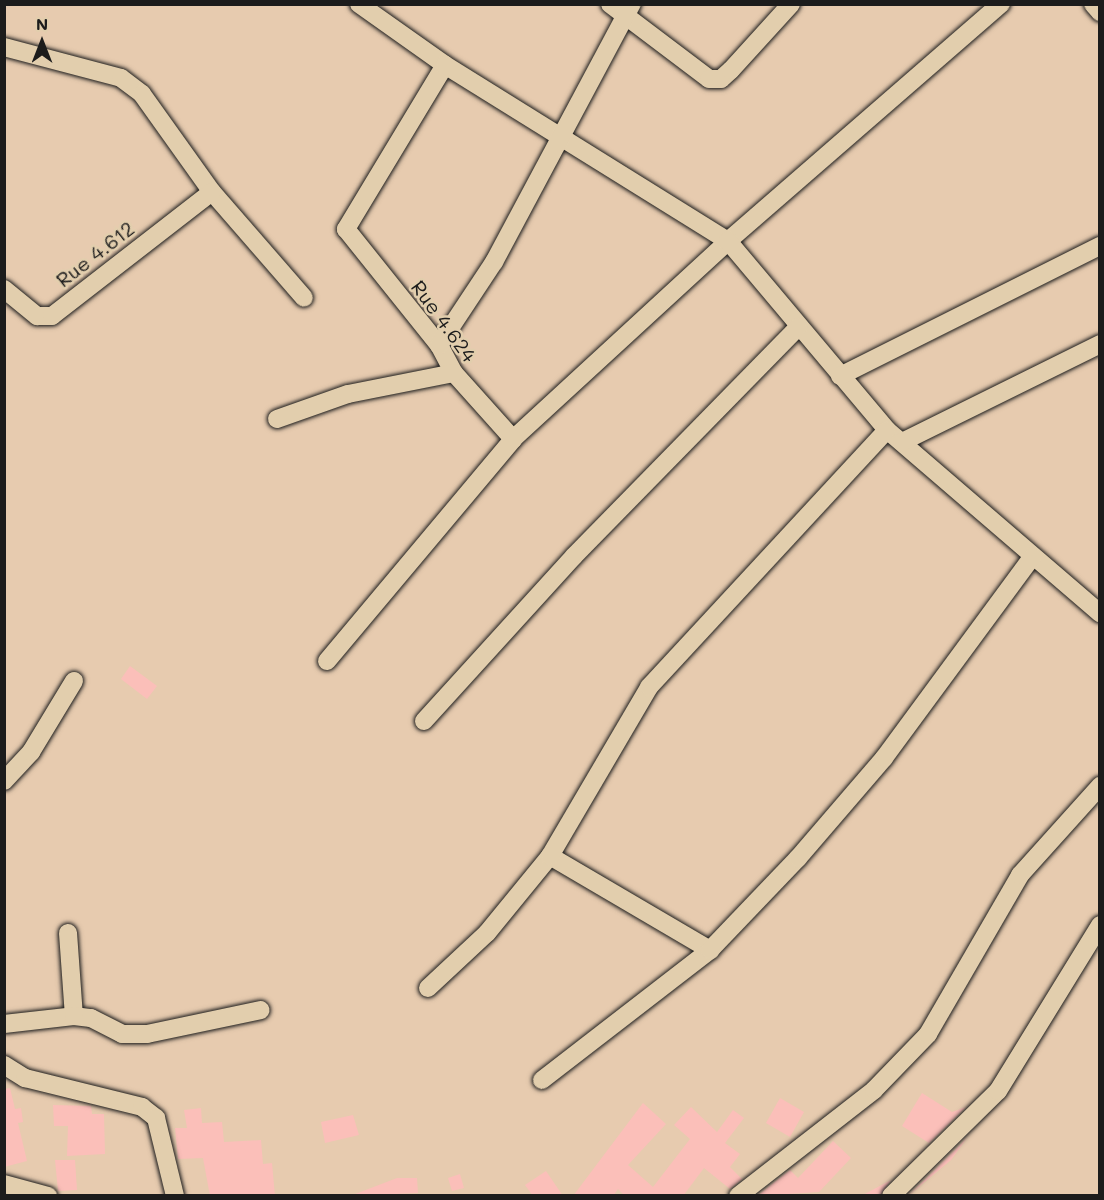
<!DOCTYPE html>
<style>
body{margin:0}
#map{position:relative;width:1104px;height:1200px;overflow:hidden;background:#e7cbaf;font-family:Mali,sans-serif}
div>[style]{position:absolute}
.building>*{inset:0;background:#fbbfb9}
.roads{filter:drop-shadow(0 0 2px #1c1c1c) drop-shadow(0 0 2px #1c1c1c)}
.street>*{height:18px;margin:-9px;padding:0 9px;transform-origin:9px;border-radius:9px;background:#e2cead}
span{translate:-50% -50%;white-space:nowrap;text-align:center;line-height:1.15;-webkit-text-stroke:5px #e2cead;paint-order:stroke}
.street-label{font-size:20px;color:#1c1c1c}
.frame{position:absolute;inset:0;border:6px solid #1c1c1c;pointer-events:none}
.north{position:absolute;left:12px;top:12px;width:60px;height:60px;-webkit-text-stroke:4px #e2cead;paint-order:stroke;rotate:0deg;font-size:16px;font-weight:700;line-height:24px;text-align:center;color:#1c1c1c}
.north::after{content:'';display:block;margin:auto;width:21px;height:27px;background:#1c1c1c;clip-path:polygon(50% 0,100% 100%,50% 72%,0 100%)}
</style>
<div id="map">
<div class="building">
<div style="clip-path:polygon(130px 666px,157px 686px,147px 699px,121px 679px)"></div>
<div style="clip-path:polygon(10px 1088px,15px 1109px,21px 1108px,23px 1122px,18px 1123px,27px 1161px,4px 1167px,4px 1089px)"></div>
<div style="clip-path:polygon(922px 1093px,952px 1112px,966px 1107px,929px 1143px,902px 1126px)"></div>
<div style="clip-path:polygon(780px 1098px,804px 1112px,790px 1137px,766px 1123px)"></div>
<div style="clip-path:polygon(643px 1103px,666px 1124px,628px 1165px,653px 1187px,690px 1139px,674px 1125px,691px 1107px,717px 1132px,733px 1110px,744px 1118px,725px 1143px,740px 1154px,730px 1167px,742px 1179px,730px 1189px,704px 1168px,683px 1196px,625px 1196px,618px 1189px,613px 1196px,573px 1196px)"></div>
<div style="clip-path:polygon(53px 1105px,91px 1106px,92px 1114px,104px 1114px,105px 1154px,67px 1156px,68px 1126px,54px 1126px)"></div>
<div style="clip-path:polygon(201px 1108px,202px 1123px,222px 1122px,224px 1142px,261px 1140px,263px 1164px,272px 1163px,275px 1196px,210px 1196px,203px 1158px,178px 1159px,175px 1128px,187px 1128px,184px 1110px)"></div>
<div style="clip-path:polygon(353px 1115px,359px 1135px,325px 1143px,321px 1122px)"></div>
<div style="clip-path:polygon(967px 1138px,951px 1160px,908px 1196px)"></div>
<div style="clip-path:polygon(833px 1141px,851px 1158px,819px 1192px,757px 1196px,790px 1170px,798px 1178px)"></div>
<div style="clip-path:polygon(55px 1160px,75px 1160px,77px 1190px,58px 1191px)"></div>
<div style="clip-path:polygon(546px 1171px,563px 1196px,533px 1196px,525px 1185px)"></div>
<div style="clip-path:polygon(460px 1174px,464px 1188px,452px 1191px,448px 1178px)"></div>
<div style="clip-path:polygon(397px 1178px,417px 1178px,418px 1193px,350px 1196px)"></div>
<div style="clip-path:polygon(891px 1180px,880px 1196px,861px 1196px)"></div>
</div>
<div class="roads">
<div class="street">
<div style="left:359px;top:4px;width:105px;rotate:35.3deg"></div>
<div style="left:445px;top:65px;width:192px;rotate:121.1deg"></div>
<div style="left:346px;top:229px;width:149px;rotate:51.3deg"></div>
<div style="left:439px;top:345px;width:32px;rotate:62deg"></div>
<div style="left:454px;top:373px;width:89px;rotate:48.2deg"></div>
<div style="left:513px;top:439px;width:292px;rotate:-42.6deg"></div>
<div style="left:728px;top:241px;width:362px;rotate:-41deg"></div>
<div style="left:610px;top:4px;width:124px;rotate:37.1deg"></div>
<div style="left:709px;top:79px;width:12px"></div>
<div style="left:721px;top:79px;width:13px;rotate:-42deg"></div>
<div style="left:731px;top:70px;width:89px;rotate:-47.7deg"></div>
<div style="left:1093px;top:4px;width:11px;rotate:49deg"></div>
<div style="left:4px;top:47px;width:121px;rotate:14.8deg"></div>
<div style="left:121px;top:78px;width:26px;rotate:37deg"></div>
<div style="left:142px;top:94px;width:120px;rotate:54.5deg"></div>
<div style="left:212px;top:192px;width:140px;rotate:49deg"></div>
<div style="left:445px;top:65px;width:333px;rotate:31.9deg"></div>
<div style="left:728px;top:241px;width:247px;rotate:49.9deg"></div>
<div style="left:887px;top:430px;width:281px;rotate:40.7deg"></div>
<div style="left:4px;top:289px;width:43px;rotate:39.3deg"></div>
<div style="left:37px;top:316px;width:15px"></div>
<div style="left:52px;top:316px;width:202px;rotate:-37.8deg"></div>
<div style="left:439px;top:345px;width:100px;rotate:-56.5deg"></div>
<div style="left:494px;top:262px;width:293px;rotate:-61.9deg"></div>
<div style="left:840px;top:376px;width:291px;rotate:-26.6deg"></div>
<div style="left:277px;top:419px;width:75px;rotate:-19.4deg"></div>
<div style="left:348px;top:394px;width:108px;rotate:-11.2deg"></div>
<div style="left:902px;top:442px;width:221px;rotate:-26.3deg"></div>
<div style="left:327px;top:661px;width:290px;rotate:-50deg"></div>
<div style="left:424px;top:721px;width:223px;rotate:-47.7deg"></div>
<div style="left:574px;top:556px;width:320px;rotate:-45.6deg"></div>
<div style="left:4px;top:781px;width:40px;rotate:-47deg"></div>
<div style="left:31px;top:752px;width:83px;rotate:-58.8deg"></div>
<div style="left:550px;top:856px;width:186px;rotate:30.4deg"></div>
<div style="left:68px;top:933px;width:83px;rotate:85.9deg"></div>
<div style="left:428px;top:988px;width:81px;rotate:-43deg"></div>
<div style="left:487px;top:933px;width:99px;rotate:-50.7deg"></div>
<div style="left:550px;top:856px;width:196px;rotate:-59.6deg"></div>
<div style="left:649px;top:687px;width:350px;rotate:-47.2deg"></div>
<div style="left:4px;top:1024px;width:70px;rotate:-6.5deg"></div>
<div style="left:74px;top:1016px;width:17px;rotate:7deg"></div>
<div style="left:91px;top:1018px;width:35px;rotate:27deg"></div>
<div style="left:122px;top:1034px;width:25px"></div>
<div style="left:147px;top:1034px;width:116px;rotate:-11.9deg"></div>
<div style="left:4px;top:1065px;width:25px;rotate:32deg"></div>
<div style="left:25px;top:1078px;width:121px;rotate:13.9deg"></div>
<div style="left:142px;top:1107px;width:18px;rotate:38deg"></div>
<div style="left:156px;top:1118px;width:80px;rotate:76.3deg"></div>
<div style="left:542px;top:1080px;width:212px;rotate:-37.7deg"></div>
<div style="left:710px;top:950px;width:127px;rotate:-46.3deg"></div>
<div style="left:798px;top:858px;width:132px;rotate:-49.3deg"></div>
<div style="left:884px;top:758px;width:250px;rotate:-53.6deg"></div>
<div style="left:4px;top:1184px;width:46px;rotate:15.3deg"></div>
<div style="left:738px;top:1196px;width:172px;rotate:-37.9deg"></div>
<div style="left:874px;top:1090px;width:78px;rotate:-46deg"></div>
<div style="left:928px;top:1034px;width:184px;rotate:-59.9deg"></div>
<div style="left:1020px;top:875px;width:120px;rotate:-48deg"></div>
<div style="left:891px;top:1196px;width:150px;rotate:-44.5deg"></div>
<div style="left:998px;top:1091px;width:195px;rotate:-58.4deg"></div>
</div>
</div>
<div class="street-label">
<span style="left:95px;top:254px;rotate:-38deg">Rue 4.612</span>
<span style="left:444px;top:321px;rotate:54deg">Rue 4.624</span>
</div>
<div class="frame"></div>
<div class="north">N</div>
</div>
